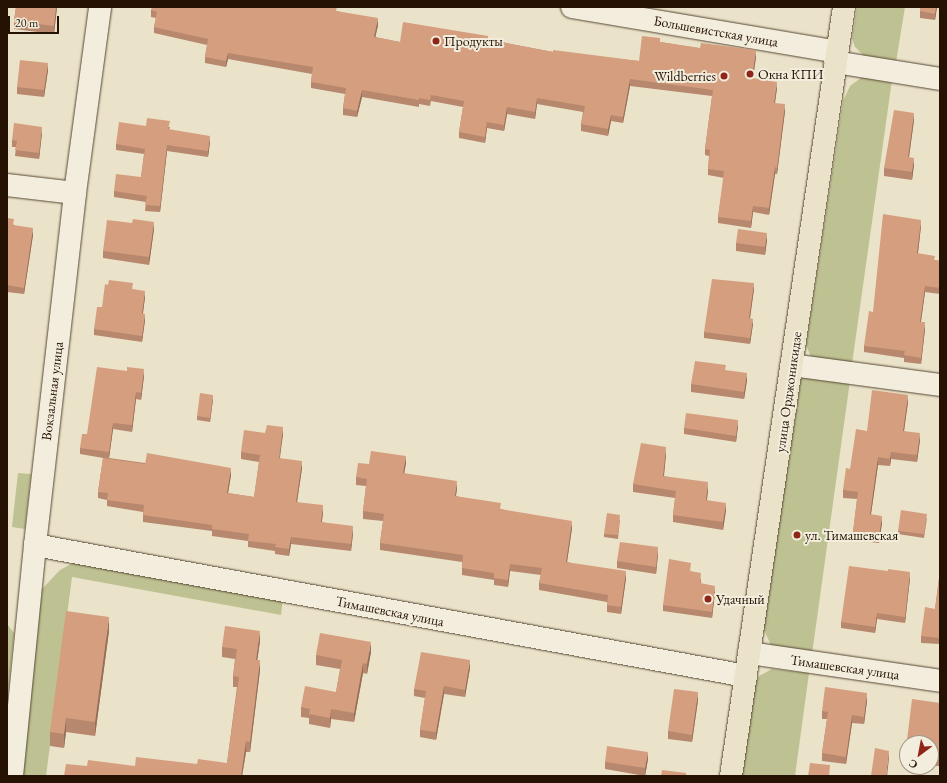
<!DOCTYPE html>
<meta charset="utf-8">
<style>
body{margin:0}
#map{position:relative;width:947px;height:783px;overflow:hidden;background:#ebe3c9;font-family:"EB Garamond",serif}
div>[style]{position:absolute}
.green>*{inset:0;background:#bec191}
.roads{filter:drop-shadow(0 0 1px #574634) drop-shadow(0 0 1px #574634)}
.minor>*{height:22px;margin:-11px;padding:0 11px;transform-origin:11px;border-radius:11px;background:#f2eddc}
.major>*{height:22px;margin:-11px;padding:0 11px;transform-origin:11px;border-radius:11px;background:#ebe3c9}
.wall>*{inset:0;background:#b7886d}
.shaded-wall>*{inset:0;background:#956f59}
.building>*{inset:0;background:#d59e7f}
.dots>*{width:11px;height:11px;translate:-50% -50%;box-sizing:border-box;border:2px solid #f2eddc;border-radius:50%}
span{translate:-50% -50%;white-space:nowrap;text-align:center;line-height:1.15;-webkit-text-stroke:4px #f2eddc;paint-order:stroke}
.street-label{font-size:14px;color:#261203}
.poi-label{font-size:14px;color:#261203}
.left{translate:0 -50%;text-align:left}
.right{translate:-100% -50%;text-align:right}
.frame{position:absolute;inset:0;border:8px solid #261203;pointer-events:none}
.north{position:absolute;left:899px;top:735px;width:40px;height:40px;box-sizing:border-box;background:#f2eddc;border:1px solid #a09585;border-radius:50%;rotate:212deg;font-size:11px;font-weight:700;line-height:16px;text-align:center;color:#261203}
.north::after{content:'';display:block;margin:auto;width:14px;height:18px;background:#8f2418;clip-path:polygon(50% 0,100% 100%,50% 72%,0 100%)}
.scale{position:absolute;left:8px;top:16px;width:51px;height:18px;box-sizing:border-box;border:2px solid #261203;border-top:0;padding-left:5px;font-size:12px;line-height:14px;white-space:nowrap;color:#261203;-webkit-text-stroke:3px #f2eddc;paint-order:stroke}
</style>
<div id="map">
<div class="green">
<div style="clip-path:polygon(857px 7px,905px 7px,896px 62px,865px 57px,855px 47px,852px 39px)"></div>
<div style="clip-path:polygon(865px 75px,892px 80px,852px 364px,811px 357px,806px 345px,843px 101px,850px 86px)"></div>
<div style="clip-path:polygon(807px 374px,850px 381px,812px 654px,771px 645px,763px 628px,801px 379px)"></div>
<div style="clip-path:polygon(18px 473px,31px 474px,25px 529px,12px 527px)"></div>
<div style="clip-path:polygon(73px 563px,283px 599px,281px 615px,72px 577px,46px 776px,22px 776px,42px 589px,60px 570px)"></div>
<div style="clip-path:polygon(7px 624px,14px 633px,7px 702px)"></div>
<div style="clip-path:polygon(772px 669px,809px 673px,795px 776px,741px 776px,754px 686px,759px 676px)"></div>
</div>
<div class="roads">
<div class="minor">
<div style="left:572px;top:7px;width:269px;rotate:9.6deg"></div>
<div style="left:835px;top:62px;width:106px;rotate:9.2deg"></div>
<div style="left:7px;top:185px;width:68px;rotate:6.7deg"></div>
<div style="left:792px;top:365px;width:149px;rotate:7.7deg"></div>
<div style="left:35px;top:545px;width:723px;rotate:10.44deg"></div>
<div style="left:749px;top:653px;width:193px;rotate:8.3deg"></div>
<div style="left:12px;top:776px;width:232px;rotate:-84.3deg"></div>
<div style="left:35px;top:545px;width:354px;rotate:-83.5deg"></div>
<div style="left:75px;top:193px;width:188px;rotate:-82.3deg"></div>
</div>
<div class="major">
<div style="left:731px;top:776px;width:777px;rotate:-81.64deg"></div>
</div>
</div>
<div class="wall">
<div style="clip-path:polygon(16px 7px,57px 7px,54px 34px,14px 29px,14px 21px)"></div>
<div style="clip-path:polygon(937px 7px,935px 20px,920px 18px,920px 11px)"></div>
<div style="clip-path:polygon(151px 10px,337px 11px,378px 25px,375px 37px,400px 42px,488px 39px,511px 44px,553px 52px,639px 61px,660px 42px,756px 57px,753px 78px,777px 88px,775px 103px,785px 111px,777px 174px,775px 174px,769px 215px,753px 212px,751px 228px,718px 223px,718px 217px,724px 178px,708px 175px,708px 169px,709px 156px,705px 155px,705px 149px,712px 96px,630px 86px,623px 123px,611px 121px,608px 136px,581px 131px,581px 124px,583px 112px,537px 104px,535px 119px,507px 114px,504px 131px,487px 128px,485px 143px,459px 138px,459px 132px,463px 107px,431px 101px,430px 106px,419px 104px,419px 107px,362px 97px,357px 117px,343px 115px,343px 108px,345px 94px,311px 88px,311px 82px,312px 74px,228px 59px,226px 67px,205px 63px,205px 57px,207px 45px,154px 33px,154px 27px,156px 18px,151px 17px)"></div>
<div style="clip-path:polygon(48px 70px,44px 97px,17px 94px,17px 87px)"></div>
<div style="clip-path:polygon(914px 120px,909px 157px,914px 165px,912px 180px,884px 176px,884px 168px)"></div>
<div style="clip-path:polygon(146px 126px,170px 127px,169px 130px,210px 142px,208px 157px,167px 151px,160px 212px,145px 211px,146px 202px,114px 197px,114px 191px,141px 177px,144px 154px,116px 150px,116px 144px)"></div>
<div style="clip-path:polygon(42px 133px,39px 159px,15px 156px,16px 147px,12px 147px,12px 140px)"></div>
<div style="clip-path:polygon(7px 218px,14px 225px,33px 235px,24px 294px,7px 292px)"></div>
<div style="clip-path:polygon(921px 226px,918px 254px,935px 260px,940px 261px,940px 294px,925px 292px,921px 322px,925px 329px,921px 364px,904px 362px,904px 358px,864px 352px,864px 346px)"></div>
<div style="clip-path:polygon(154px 229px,149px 265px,103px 258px,103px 251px)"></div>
<div style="clip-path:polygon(767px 240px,765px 255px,736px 251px,736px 243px)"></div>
<div style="clip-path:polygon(133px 289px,145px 297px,143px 313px,145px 320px,142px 342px,94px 335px,94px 329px,102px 307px)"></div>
<div style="clip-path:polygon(754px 289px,750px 319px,753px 324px,750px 344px,704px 338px,704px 332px)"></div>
<div style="clip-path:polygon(144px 376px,141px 400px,136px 399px,132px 432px,113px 429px,109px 458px,231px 475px,228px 493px,254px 497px,259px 462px,241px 459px,241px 452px,265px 433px,283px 434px,279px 458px,302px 468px,297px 502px,323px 512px,322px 522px,353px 533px,351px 551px,291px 544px,289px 556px,275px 554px,275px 551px,248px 547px,248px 541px,212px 536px,212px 531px,143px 522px,143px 512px,107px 506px,107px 500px,98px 498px,98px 492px,103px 458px,80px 454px,80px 448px,87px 434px)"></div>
<div style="clip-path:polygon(747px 380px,744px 399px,691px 392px,691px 384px)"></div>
<div style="clip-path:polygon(213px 399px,210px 422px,197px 420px,197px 416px)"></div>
<div style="clip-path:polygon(908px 402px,904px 431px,920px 440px,917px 462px,891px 459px,890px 466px,878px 465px,871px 514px,882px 523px,879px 543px,853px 540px,853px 532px,857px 499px,843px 498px,843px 490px,867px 431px)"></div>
<div style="clip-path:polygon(738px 426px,736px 442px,684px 434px,684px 428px)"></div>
<div style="clip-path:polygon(666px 454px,664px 476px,708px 490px,707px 500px,726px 510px,723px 530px,673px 522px,673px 515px,675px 498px,633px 492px,633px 484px)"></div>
<div style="clip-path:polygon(406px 463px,404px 473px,457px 488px,456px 496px,501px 509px,572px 528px,567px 562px,626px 578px,621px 614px,607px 612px,607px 602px,539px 590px,539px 583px,541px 575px,510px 571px,508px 587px,494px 585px,494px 580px,462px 575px,462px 562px,380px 550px,380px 543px,383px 521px,363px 519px,363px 511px,366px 486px,356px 485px,356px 477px,369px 464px)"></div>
<div style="clip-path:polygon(927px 518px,924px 538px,898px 534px,898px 531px)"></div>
<div style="clip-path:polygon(620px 519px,618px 539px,604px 537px,604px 534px)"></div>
<div style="clip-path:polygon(658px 554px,656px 574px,617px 568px,617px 561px)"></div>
<div style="clip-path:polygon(691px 571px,701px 579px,701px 584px,715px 592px,712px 618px,663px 611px,663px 605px)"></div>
<div style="clip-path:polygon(940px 571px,940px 644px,921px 643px,921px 636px,935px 609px)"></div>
<div style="clip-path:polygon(910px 578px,905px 623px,877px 619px,875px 633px,841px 628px,841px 622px)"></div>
<div style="clip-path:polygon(109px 631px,95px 736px,66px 732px,64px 748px,50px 746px,50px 732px)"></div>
<div style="clip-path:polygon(260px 641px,257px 660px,260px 670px,250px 752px,246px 752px,242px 776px,64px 776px,87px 766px,135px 766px,227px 763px,237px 687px,233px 687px,233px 676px,235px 659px,222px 657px,222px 647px)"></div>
<div style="clip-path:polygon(371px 652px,367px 674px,363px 673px,354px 722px,331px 719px,330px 728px,309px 724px,309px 718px,301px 717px,301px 707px,336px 692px,340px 669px,316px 665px,316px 655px)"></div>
<div style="clip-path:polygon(470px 668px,465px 697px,444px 694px,436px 740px,420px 737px,420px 730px,425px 698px,414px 696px,414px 689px)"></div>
<div style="clip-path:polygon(698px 700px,692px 742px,668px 739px,668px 731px)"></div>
<div style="clip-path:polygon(867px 701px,864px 724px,852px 723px,846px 764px,822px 761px,822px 753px,827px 719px,822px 719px,822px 711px)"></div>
<div style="clip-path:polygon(940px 703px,940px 766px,933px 766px,933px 759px,934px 750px,931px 750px,931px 743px,907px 743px,907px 746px,907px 740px)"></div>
<div style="clip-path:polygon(648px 759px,645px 776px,605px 769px,605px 762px)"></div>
</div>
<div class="shaded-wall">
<div style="clip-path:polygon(56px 7px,57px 7px,54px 34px,54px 26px)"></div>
<div style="clip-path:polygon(936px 7px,937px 7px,935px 20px,935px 14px)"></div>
<div style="clip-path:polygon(378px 18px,378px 25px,374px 44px,374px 37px)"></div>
<div style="clip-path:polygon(756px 50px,756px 57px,752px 84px,752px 78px)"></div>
<div style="clip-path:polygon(228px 53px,228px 59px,226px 67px,226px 61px)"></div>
<div style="clip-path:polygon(48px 63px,48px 70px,44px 97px,44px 90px)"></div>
<div style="clip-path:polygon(630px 79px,630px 86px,623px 123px,623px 117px)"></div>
<div style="clip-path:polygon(777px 82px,777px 88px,774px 109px,774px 103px)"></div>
<div style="clip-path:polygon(362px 90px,362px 97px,357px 117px,357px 111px)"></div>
<div style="clip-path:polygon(537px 98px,537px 104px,535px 119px,535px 112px)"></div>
<div style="clip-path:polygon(785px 104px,785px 111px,777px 174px,777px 168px)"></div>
<div style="clip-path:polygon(507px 107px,507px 114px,504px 131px,504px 125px)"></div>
<div style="clip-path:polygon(914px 113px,914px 120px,908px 164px,908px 157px)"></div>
<div style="clip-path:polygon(611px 115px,611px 121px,608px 136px,608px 129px)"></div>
<div style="clip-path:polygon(487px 122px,487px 128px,485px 143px,485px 137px)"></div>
<div style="clip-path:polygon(42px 127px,42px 133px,39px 159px,39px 153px)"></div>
<div style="clip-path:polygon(210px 136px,210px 142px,208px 157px,208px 151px)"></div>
<div style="clip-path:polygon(167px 145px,167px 151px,160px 212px,160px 206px)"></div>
<div style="clip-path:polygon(914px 158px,914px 165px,912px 180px,912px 172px)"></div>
<div style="clip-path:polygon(775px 167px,775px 174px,769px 215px,769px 208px)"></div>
<div style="clip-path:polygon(753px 206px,753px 212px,751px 228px,751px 221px)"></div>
<div style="clip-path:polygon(921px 220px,921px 226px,917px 260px,917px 253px)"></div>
<div style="clip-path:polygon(154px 222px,154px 229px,149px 265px,149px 257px)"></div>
<div style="clip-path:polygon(33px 228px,33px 235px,24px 294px,24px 288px)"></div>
<div style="clip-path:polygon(767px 233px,767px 240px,765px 255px,765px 247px)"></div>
<div style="clip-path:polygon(754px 283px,754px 289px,749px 324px,749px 318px)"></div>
<div style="clip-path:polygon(925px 286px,925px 292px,920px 328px,920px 322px)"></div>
<div style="clip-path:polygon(145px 291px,145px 297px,142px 320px,142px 313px)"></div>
<div style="clip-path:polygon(145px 314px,145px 320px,142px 342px,142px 336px)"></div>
<div style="clip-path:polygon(753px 319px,753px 324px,750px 344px,750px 338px)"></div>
<div style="clip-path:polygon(925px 322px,925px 329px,921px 364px,921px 358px)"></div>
<div style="clip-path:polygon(144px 369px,144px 376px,141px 400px,141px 393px)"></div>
<div style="clip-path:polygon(747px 373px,747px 380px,744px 399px,744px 392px)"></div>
<div style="clip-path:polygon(136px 392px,136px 399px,132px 432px,132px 425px)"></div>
<div style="clip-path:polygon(213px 395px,213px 399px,210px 422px,210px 418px)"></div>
<div style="clip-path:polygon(908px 395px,908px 402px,903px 438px,903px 431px)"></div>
<div style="clip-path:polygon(738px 420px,738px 426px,736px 442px,736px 436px)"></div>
<div style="clip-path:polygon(113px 423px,113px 429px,109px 458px,109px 452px)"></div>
<div style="clip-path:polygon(283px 427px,283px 434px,279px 465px,279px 458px)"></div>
<div style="clip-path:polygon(920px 433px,920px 440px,917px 462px,917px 455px)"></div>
<div style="clip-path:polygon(666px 447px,666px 454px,663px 484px,663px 476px)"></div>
<div style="clip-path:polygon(891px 452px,891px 459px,890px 466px,890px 459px)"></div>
<div style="clip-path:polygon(406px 456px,406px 463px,403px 480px,403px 473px)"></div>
<div style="clip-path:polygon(878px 457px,878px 465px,870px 521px,870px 514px)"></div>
<div style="clip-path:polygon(302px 461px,302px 468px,296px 509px,296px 502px)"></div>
<div style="clip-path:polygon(231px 468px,231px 475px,227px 500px,227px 493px)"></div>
<div style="clip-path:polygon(457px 481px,457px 488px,455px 503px,455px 496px)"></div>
<div style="clip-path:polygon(708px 482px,708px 490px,706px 507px,706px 500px)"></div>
<div style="clip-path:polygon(726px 503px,726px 510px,723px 530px,723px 522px)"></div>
<div style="clip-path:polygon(323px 505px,323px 512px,321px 528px,321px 522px)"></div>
<div style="clip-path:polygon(882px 516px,882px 523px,879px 543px,879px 536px)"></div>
<div style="clip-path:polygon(572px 521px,572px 528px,566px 569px,566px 562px)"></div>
<div style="clip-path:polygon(353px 526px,353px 533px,351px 551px,351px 544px)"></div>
<div style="clip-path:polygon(291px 537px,291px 544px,289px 556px,289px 549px)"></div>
<div style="clip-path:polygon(658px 547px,658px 554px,656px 574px,656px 567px)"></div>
<div style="clip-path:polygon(510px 564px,510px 571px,508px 587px,508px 580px)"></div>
<div style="clip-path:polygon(626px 571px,626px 578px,621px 614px,621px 607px)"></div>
<div style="clip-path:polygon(910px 572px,910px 578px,905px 623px,905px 617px)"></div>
<div style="clip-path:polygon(715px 586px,715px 592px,712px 618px,712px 612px)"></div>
<div style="clip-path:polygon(877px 613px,877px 619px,875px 633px,875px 627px)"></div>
<div style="clip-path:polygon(109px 617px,109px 631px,95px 736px,95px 722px)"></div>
<div style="clip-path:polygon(260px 631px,260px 641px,256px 670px,256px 660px)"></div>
<div style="clip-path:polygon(371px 642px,371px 652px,367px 674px,367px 664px)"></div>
<div style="clip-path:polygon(260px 660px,260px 670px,250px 752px,250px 742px)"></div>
<div style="clip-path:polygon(470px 660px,470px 668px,465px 697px,465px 690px)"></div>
<div style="clip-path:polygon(363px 663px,363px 673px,354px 722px,354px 713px)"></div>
<div style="clip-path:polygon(444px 686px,444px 694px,436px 740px,436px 732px)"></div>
<div style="clip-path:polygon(698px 692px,698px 700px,692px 742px,692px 735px)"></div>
<div style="clip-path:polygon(867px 693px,867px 701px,864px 724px,864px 717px)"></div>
<div style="clip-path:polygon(331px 709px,331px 719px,330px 728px,330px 718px)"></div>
<div style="clip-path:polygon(852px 715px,852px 723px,846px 764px,846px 757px)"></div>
<div style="clip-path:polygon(66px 718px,66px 732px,64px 748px,64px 734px)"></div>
<div style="clip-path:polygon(246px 741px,246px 752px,242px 776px,241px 776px)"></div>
<div style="clip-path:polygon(889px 751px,889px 758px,887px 776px,886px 776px)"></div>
<div style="clip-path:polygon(648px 752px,648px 759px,645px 776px,645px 768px)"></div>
</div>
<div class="building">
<div style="clip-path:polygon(16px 7px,56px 7px,54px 26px,14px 21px)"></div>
<div style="clip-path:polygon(152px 7px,337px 7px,336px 11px,378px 18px,374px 37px,400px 42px,403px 22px,488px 36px,488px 39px,511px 44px,553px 52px,553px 50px,639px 61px,642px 36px,660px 38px,660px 42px,700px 48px,701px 43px,756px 50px,752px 78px,777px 82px,774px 103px,785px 104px,777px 168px,775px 167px,769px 208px,753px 206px,751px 221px,718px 217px,724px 171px,708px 169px,710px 150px,705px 149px,713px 90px,630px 79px,623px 117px,611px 115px,608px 129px,581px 124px,585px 106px,537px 98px,535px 112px,507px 107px,504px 125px,487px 122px,485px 137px,459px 132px,464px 101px,431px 95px,430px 100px,419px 98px,419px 100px,362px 90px,357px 111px,343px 108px,346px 88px,311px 82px,313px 67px,228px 53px,226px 61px,205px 57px,208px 39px,154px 27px,157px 12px,151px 10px)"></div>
<div style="clip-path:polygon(920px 7px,936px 7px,935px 14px,920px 11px)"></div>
<div style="clip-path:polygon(20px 60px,48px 63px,44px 90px,17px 87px)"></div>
<div style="clip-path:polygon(894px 110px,914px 113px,908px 157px,914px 158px,912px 172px,884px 168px)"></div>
<div style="clip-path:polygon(147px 118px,170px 121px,168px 129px,210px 136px,208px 151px,167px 145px,160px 206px,145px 205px,147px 196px,114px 191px,116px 174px,141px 177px,145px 149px,116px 144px,119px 122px,146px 126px)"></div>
<div style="clip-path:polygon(14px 123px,42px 127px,39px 153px,15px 150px,17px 141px,12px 140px)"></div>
<div style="clip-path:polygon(883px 214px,921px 220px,917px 253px,935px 256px,934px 260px,940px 261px,940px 288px,925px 286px,920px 322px,925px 322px,921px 358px,904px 355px,905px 351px,864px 346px,869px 311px,873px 312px)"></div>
<div style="clip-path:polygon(7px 218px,14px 219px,13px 225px,33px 228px,24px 288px,7px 285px)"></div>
<div style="clip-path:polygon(133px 219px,154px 222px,149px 257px,103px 251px,107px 220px,132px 223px)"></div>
<div style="clip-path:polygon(738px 229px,767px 233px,765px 247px,736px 243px)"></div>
<div style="clip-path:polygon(712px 279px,754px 283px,749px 318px,753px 319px,750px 338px,704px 332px)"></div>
<div style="clip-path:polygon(109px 280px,133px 283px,132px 289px,145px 291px,142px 313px,145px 314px,142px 336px,94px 329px,97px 307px,102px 307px,105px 284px,108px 285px)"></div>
<div style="clip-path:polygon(695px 361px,726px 365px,725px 370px,747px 373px,744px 392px,691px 384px)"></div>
<div style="clip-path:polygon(97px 367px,127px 371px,127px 367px,144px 369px,141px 393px,136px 392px,132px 425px,113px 423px,109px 452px,80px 448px,82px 434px,87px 434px)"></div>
<div style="clip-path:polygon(872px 390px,908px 395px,903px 431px,920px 433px,917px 455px,891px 452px,890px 459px,878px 457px,870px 514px,882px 516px,879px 536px,853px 532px,858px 492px,843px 490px,846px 468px,850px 469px,856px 429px,867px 431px)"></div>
<div style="clip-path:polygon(200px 393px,213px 395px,210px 418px,197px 416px)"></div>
<div style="clip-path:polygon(686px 413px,738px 420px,736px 436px,684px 428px)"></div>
<div style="clip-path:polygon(267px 425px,283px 427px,279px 458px,302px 461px,296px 502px,323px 505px,321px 522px,353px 526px,351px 544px,291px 537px,289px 549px,275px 547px,276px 544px,248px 541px,249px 534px,212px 529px,212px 525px,143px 515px,144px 505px,107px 500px,108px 493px,98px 492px,103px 458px,145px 464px,147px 453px,231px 468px,227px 493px,254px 497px,260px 455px,241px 452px,244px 430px,265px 433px)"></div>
<div style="clip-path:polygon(641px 443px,666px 447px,663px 476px,708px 482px,706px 500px,726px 503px,723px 522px,673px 515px,676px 491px,633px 484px)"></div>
<div style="clip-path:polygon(371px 451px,406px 456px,403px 473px,457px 481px,455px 496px,501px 503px,500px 509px,572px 521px,566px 562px,626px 571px,621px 607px,607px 605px,608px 595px,539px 583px,542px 568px,510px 564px,508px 580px,494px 578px,494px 573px,462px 568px,463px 555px,380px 543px,384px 514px,363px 511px,367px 479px,356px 477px,358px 463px,369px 464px)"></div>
<div style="clip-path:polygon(901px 510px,927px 514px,924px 534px,898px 531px)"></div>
<div style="clip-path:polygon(607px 513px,620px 515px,618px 535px,604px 534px)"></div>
<div style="clip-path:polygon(620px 542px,658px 547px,656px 567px,617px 561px)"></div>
<div style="clip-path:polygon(669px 559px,691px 563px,690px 571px,701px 573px,700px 583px,715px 586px,712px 612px,663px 605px)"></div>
<div style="clip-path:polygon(849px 566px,888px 571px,888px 569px,910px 572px,905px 617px,877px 613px,875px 627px,841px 622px)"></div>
<div style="clip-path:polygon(940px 571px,940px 638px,921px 636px,925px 607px,935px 609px)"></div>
<div style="clip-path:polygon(66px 611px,109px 617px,95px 722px,66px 718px,64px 734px,50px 732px)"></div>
<div style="clip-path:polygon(225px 626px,260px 631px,256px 660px,260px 660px,250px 742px,246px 741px,241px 776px,64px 776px,66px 764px,87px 766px,88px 760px,135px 766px,136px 757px,197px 764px,198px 759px,227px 763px,239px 677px,233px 676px,237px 649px,222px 647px)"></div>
<div style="clip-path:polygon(320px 633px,371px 642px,367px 664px,363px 663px,354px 713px,331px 709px,330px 718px,309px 714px,310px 709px,301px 707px,305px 686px,336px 692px,342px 660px,316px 655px)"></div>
<div style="clip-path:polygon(421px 652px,470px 660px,465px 690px,444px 686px,436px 732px,420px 730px,426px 691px,414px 689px)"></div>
<div style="clip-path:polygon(825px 687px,867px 693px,864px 717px,852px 715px,846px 757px,822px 753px,828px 712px,822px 711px)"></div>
<div style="clip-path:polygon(674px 689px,698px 692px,692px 735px,668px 731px)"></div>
<div style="clip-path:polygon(912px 699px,940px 703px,940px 760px,933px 759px,935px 744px,907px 740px)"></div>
<div style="clip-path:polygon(607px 746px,648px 752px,645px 768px,605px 762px)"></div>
<div style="clip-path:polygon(875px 748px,889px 751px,886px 776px,871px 776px)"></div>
<div style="clip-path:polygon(810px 763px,830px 765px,829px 776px,808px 776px)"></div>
<div style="clip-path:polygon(662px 770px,686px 773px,686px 776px,661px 776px)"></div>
</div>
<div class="dots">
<div style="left:436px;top:41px;background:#8f2418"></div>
<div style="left:750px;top:74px;background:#8f2418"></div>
<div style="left:724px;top:76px;background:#8f2418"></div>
<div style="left:797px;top:535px;background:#8f2418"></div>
<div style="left:708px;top:599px;background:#8f2418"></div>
</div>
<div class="street-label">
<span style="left:716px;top:31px;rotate:10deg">Большевистская улица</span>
<span style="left:52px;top:391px;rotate:-83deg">Вокзальная улица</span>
<span style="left:788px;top:392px;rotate:-82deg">улица Орджоникидзе</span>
<span style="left:390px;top:611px;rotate:11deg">Тимашевская улица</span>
<span style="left:845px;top:667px;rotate:8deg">Тимашевская улица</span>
</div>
<div class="poi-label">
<span class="left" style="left:444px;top:41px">Продукты</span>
<span class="left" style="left:758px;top:74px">Окна КПИ</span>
<span class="right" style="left:716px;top:76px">Wildberries</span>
<span class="left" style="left:805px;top:535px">ул. Тимашевская</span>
<span class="left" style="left:716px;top:599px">Удачный</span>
</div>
<div class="frame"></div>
<div class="north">С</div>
<div class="scale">20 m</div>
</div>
